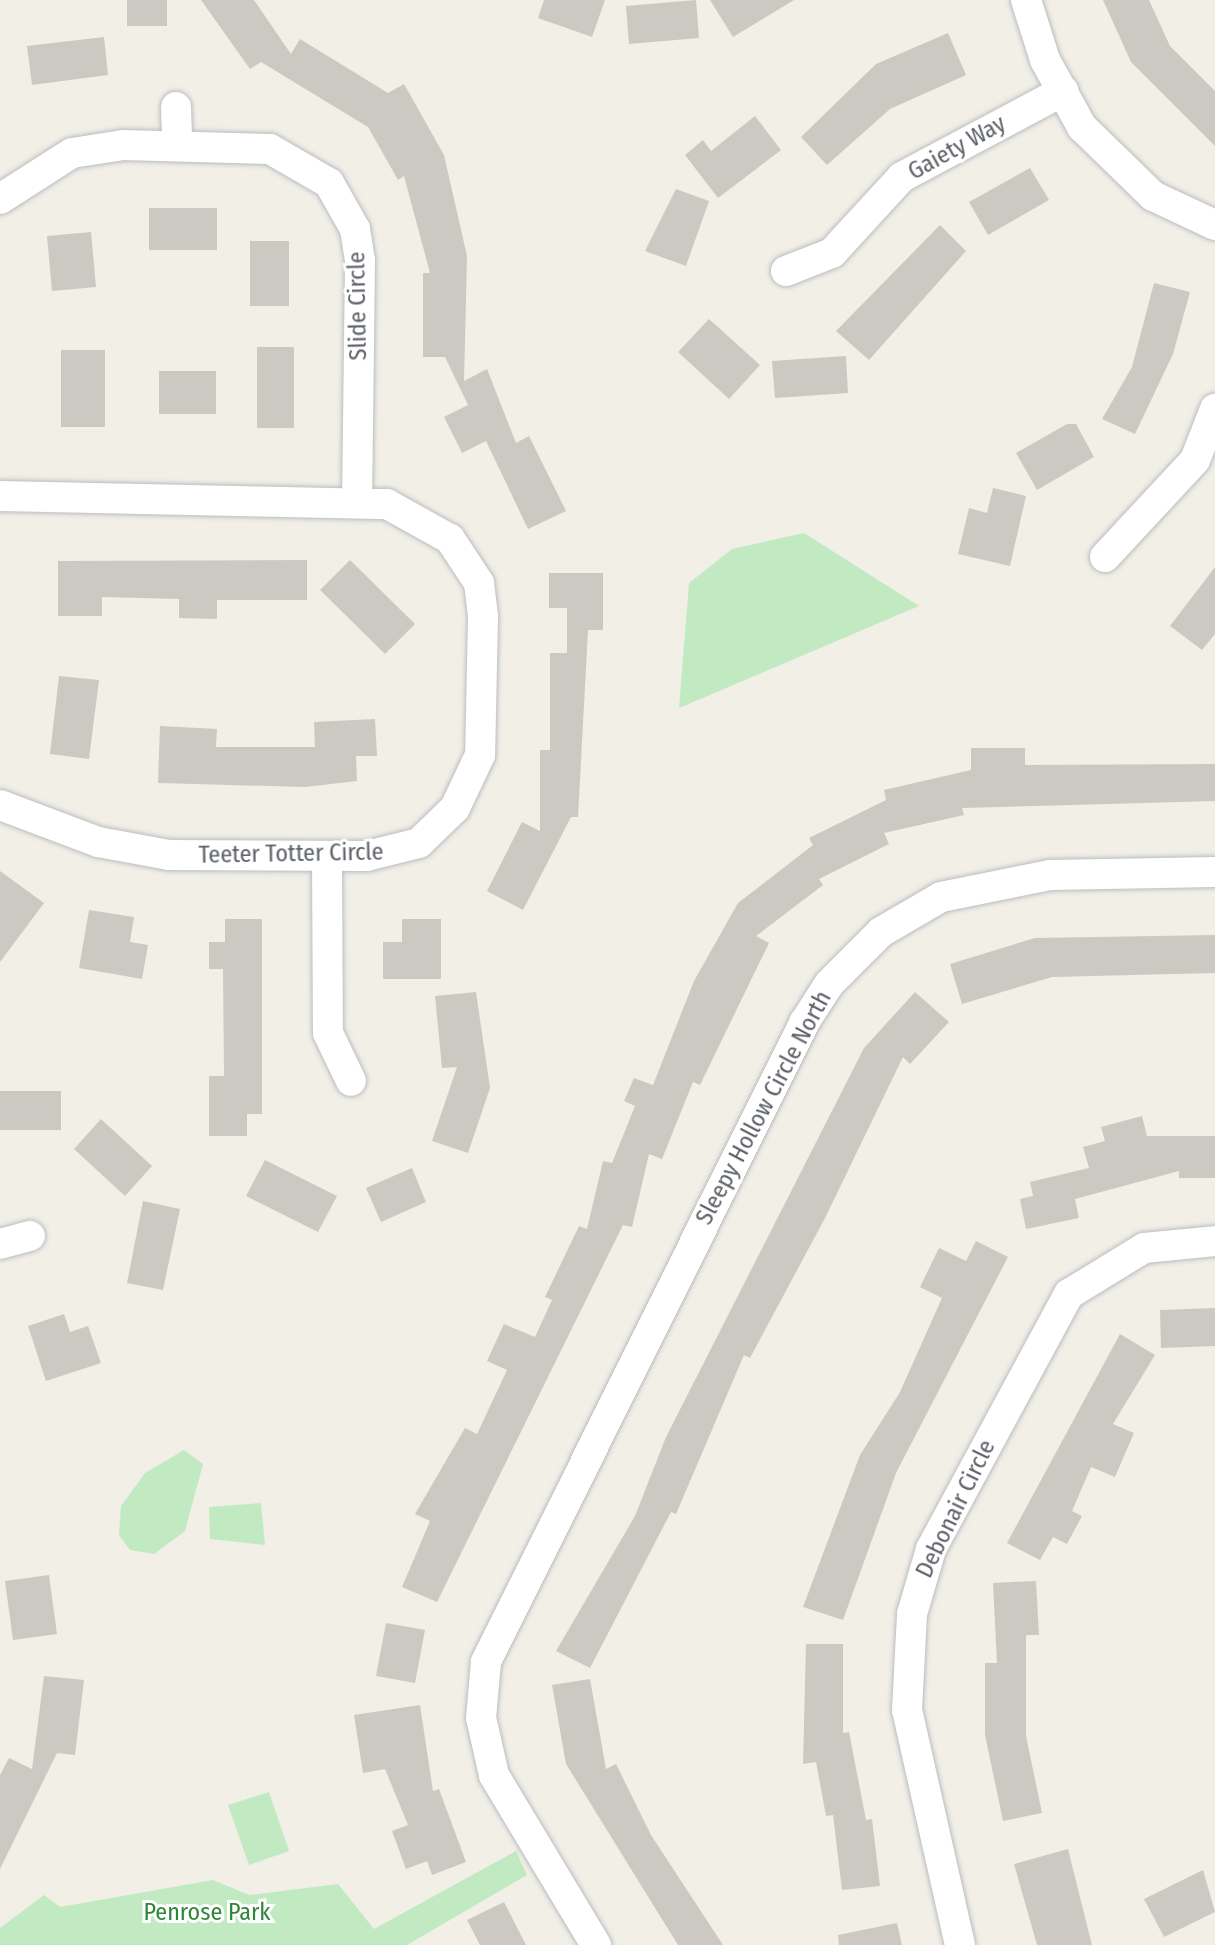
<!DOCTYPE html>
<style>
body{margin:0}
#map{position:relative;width:1215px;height:1945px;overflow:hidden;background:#f1efe6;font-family:"Fira Sans Condensed",sans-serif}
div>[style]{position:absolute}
.green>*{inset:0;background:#c1eac3}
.building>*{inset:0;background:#ccc9c3}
.roads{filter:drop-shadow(0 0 2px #babdc2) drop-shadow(0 0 2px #babdc2)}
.minor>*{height:30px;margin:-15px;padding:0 15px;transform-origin:15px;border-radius:15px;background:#fff}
span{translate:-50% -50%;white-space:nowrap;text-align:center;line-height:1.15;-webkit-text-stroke:6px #fff;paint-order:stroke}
.street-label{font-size:24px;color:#5d6167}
.park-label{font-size:24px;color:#2f8538}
</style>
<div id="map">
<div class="green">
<div style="clip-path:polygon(804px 533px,919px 606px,679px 708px,689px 583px,732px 549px)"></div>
<div style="clip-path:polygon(184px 1450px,203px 1464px,185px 1531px,154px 1554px,130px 1550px,119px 1535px,121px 1506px,145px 1473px)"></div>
<div style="clip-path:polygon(261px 1503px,265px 1545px,210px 1539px,209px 1507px)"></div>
<div style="clip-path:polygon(269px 1792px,289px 1851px,249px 1865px,228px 1805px)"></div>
<div style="clip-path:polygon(516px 1851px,527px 1875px,407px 1945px,0 1945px,0 1928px,44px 1895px,60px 1907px,213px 1880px,249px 1895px,338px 1884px,374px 1929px)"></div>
</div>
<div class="building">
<div style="clip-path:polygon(127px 0,167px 0,167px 26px,127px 26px)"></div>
<div style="clip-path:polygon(201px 0,254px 0,291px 54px,300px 39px,388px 93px,404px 84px,444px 155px,467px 256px,464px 381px,487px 369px,516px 443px,529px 436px,566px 511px,528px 529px,486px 441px,462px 453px,444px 417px,468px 405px,445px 357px,423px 357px,423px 273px,430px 273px,404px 176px,398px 180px,368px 127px,261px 62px,250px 69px)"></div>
<div style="clip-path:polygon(544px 0,605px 0,592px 37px,538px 18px)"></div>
<div style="clip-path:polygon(696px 0,699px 38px,629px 44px,626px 6px)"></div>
<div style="clip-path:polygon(710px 0,794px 0,733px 37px)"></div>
<div style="clip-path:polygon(1103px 0,1149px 0,1170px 46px,1215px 91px,1215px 146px,1131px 62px)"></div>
<div style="clip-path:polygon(948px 33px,966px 75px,890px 109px,827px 165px,801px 137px,876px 64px)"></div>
<div style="clip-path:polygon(104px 37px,108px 75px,32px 85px,27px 46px)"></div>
<div style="clip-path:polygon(755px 116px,781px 150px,718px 198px,685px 155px,703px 140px,711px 151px)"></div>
<div style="clip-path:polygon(1030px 168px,1049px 200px,988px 235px,969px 202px)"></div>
<div style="clip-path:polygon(676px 189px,709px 201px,686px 266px,645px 251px)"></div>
<div style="clip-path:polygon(149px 208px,217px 208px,217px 250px,149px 250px)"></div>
<div style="clip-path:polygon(940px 225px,966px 251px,869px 360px,836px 331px)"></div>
<div style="clip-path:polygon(91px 232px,96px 287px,52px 291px,47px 236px)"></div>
<div style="clip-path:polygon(250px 241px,289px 241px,289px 306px,250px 306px)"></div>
<div style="clip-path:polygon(1154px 283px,1190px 292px,1173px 354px,1135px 434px,1102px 419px,1132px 367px)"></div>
<div style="clip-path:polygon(709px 319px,760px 365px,729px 399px,678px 352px)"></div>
<div style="clip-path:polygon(257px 347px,294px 347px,294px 428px,257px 428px)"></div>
<div style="clip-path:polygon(61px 350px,105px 350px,105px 427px,61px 427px)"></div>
<div style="clip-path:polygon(846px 356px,848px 393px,775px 398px,772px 361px)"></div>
<div style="clip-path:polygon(159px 371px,216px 371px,216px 414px,159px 414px)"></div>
<div style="clip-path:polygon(1067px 424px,1076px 424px,1094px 457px,1037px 490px,1016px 453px)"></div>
<div style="clip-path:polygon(993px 488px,1026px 496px,1010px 566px,958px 554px,969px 508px,987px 513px)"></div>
<div style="clip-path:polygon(307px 560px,307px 600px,217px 600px,217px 619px,179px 618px,179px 599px,102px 597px,102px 616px,58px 616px,58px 561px)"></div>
<div style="clip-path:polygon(350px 560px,415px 624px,385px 654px,320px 590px)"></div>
<div style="clip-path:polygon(1215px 567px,1215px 634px,1202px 650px,1170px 626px)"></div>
<div style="clip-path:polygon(549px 573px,603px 573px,603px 630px,588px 630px,578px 817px,571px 817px,523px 910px,487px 891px,522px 822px,540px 831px,540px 750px,550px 750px,550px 653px,567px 653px,567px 608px,549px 608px)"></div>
<div style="clip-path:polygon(59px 676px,99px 680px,89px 759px,50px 754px)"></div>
<div style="clip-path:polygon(375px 719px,377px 756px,356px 756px,357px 781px,305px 787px,158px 783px,160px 726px,217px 729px,216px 747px,315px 747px,314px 722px)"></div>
<div style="clip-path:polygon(971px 748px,1025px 748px,1025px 765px,1215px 764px,1215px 801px,962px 808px,964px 815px,884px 833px,889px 844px,819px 879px,823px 885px,756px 936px,769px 943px,700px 1085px,693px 1082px,662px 1159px,649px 1154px,632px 1227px,623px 1225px,437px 1602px,402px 1587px,430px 1521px,415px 1514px,465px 1428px,477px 1434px,507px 1370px,487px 1361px,504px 1324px,535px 1337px,552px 1300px,545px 1297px,579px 1226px,587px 1229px,603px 1161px,612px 1163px,635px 1106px,624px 1101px,634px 1078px,653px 1085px,694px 981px,738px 903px,813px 845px,809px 838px,886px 800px,884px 790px,971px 770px)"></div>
<div style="clip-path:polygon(0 871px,44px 903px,0 962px)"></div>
<div style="clip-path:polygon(89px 910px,134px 917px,130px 942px,148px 945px,142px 979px,79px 968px)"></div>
<div style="clip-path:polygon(225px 919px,262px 919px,262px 1114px,247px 1114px,247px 1136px,209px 1136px,209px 1076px,224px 1076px,223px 969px,209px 969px,209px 942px,225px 942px)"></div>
<div style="clip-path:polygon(402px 919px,441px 919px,441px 979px,383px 979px,383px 942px,402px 942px)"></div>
<div style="clip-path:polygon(1215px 935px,1215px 973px,1052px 977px,962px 1004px,950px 964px,1035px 938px)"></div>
<div style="clip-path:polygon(476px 992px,490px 1088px,468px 1153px,432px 1141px,457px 1067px,442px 1068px,435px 996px)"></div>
<div style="clip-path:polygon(915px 992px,949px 1022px,910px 1064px,903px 1057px,825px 1218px,750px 1358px,744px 1355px,676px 1514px,671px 1512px,590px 1668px,556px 1651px,635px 1516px,666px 1437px,864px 1048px)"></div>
<div style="clip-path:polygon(0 1091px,61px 1091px,61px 1130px,0 1130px)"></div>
<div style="clip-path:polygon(1142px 1116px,1147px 1136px,1215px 1136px,1215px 1178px,1179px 1178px,1179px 1171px,1075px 1199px,1079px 1218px,1026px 1229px,1020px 1199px,1033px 1196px,1030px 1182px,1089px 1168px,1083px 1147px,1105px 1141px,1101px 1127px)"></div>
<div style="clip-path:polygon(101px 1119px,152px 1166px,125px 1196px,74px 1149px)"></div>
<div style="clip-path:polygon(265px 1160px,337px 1196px,318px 1232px,246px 1196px)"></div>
<div style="clip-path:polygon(412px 1168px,426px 1202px,381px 1222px,366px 1188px)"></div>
<div style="clip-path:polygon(143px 1201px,180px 1209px,163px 1290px,127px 1283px)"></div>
<div style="clip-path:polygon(976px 1241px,1008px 1257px,896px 1473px,843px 1620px,803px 1607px,860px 1455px,900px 1392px,942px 1298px,920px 1287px,939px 1248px,966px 1261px)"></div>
<div style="clip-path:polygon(1215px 1308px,1215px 1346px,1161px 1348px,1160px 1310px)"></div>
<div style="clip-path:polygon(64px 1314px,70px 1332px,88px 1326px,101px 1363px,46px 1381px,28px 1326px)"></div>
<div style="clip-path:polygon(1120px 1334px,1155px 1355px,1113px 1424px,1134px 1433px,1115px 1477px,1091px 1467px,1072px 1511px,1082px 1516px,1067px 1544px,1053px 1537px,1040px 1560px,1007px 1543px)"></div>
<div style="clip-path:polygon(49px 1575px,57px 1634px,13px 1640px,5px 1581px)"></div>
<div style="clip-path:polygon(1036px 1581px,1039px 1635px,1026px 1635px,1026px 1736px,1042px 1813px,1003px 1821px,985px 1735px,985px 1663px,997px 1663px,993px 1583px)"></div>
<div style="clip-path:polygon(386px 1623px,425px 1630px,415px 1683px,376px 1676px)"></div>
<div style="clip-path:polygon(806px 1644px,843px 1644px,843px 1733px,849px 1732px,866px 1820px,872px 1819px,880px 1886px,842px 1890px,833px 1815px,826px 1816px,816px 1762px,803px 1764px)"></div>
<div style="clip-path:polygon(44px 1676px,84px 1680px,75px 1755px,57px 1753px,0 1869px,0 1775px,9px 1758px,32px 1769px)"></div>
<div style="clip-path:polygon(590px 1679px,606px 1769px,616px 1764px,651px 1835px,723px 1945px,678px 1945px,566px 1764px,552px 1685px)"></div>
<div style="clip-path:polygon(420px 1705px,433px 1791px,439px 1789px,466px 1862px,432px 1875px,427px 1861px,406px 1869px,392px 1831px,408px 1825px,385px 1769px,363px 1773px,354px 1715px)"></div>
<div style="clip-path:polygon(1068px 1849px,1092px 1945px,1037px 1945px,1014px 1864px)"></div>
<div style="clip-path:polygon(1203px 1870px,1215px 1912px,1164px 1937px,1144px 1899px)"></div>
<div style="clip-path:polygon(504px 1902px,526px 1945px,480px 1945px,467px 1920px)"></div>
<div style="clip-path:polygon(897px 1923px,902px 1945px,839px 1945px,838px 1935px)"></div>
</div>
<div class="roads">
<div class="minor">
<div style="left:1026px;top:0;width:63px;rotate:72.4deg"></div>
<div style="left:1045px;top:60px;width:77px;rotate:61.1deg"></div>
<div style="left:1082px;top:127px;width:99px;rotate:44.2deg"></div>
<div style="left:1153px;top:196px;width:68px;rotate:25.1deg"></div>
<div style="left:176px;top:107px;width:38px;rotate:88deg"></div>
<div style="left:0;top:199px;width:85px;rotate:-32.6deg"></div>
<div style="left:72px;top:153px;width:52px;rotate:-8.9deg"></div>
<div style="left:123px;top:145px;width:147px;rotate:1.6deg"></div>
<div style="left:270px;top:149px;width:68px;rotate:30deg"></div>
<div style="left:329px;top:183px;width:53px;rotate:60.5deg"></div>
<div style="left:355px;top:229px;width:32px;rotate:81deg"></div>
<div style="left:360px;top:261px;width:240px;rotate:90.7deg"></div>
<div style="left:786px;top:271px;width:49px;rotate:-21.4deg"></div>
<div style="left:832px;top:253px;width:103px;rotate:-47.4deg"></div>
<div style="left:902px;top:177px;width:183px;rotate:-28.1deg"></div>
<div style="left:0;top:496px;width:387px;rotate:1.2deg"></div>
<div style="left:387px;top:504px;width:72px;rotate:29.1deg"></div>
<div style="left:450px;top:539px;width:53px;rotate:56.6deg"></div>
<div style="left:479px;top:583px;width:34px;rotate:83deg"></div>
<div style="left:483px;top:617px;width:138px;rotate:91.2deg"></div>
<div style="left:480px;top:755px;width:59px;rotate:115.3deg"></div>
<div style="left:455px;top:808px;width:50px;rotate:135.8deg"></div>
<div style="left:419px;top:843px;width:54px;rotate:166deg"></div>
<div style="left:367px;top:856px;width:198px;rotate:-179.7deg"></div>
<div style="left:169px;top:855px;width:72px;rotate:-169.6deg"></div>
<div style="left:98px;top:842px;width:105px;rotate:-159.3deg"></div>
<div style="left:1105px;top:557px;width:132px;rotate:-47.1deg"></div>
<div style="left:1195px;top:460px;width:55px;rotate:-68.6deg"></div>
<div style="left:327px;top:856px;width:177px;rotate:89.7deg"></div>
<div style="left:328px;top:1033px;width:53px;rotate:64.4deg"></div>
<div style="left:0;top:1244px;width:31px;rotate:-15deg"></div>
<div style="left:596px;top:1945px;width:198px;rotate:-121deg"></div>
<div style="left:494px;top:1775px;width:58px;rotate:-102.8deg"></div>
<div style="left:481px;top:1718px;width:56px;rotate:-84.9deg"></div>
<div style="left:486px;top:1662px;width:714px;rotate:-63.54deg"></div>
<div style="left:804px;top:1023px;width:46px;rotate:-57.3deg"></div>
<div style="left:829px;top:984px;width:74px;rotate:-45deg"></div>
<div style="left:881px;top:932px;width:69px;rotate:-30.3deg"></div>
<div style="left:941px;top:897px;width:111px;rotate:-11.4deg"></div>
<div style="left:1050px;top:875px;width:165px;rotate:-1deg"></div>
<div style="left:960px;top:1945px;width:241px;rotate:-102.7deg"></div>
<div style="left:907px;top:1710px;width:96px;rotate:-87deg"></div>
<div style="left:912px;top:1614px;width:68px;rotate:-73.7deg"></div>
<div style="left:931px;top:1549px;width:290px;rotate:-61.6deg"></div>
<div style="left:1069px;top:1294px;width:88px;rotate:-31.5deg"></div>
<div style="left:1144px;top:1248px;width:71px;rotate:-5.6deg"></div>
</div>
</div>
<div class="street-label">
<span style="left:957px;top:148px;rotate:-29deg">Gaiety Way</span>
<span style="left:358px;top:306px;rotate:-91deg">Slide Circle</span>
<span style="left:291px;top:854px;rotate:-1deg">Teeter Totter Circle</span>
<span style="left:764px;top:1108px;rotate:-62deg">Sleepy Hollow Circle North</span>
<span style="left:956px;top:1509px;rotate:-64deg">Debonair Circle</span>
</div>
<div class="park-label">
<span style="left:207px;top:1913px">Penrose Park</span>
</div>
</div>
